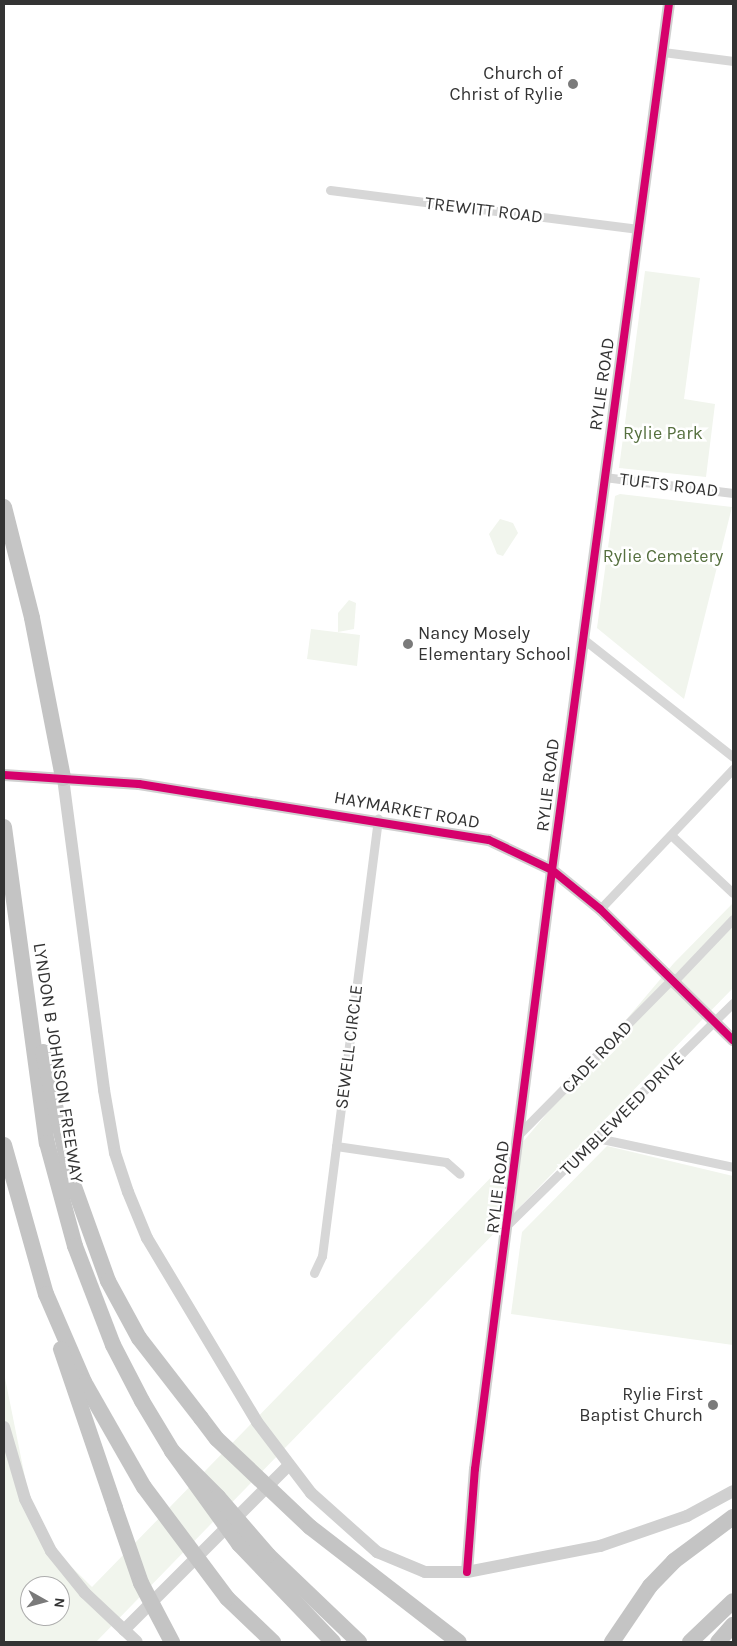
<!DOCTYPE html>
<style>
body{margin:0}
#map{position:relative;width:737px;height:1646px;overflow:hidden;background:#fff;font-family:Karla,sans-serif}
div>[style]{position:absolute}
.green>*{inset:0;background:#f1f5ed}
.street>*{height:9px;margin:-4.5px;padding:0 4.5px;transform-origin:4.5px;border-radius:4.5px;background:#d7d7d7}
.secondary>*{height:12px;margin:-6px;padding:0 6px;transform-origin:6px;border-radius:6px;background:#d0d0d0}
.highway>*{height:16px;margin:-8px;padding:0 8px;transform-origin:8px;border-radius:8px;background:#c4c4c4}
.highway-bridge>*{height:16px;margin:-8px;padding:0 8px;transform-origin:8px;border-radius:8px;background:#c4c4c4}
.cycleway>*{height:8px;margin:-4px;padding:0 4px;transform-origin:4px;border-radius:4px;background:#d6006c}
.dots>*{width:14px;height:14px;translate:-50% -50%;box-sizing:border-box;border:2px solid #fff;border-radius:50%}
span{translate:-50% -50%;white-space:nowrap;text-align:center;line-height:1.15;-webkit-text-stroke:5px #fff;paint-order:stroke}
.poi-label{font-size:18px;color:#333}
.right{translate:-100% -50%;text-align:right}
.left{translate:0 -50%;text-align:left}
.street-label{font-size:18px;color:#333}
.park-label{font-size:18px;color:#56703f}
.frame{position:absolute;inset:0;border:5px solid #333;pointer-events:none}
.north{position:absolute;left:20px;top:1576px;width:50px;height:50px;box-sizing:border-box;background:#fff;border:1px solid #adadad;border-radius:50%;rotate:97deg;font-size:14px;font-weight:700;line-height:20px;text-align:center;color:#333}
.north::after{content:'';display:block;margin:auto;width:18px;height:22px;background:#7a7a7a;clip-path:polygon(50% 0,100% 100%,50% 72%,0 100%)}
</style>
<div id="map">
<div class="green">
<div style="clip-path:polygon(645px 271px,700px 278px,684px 399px,715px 404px,706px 477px,619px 468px)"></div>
<div style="clip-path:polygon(620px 494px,732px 507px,684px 699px,597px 628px,615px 496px)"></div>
<div style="clip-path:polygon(500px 519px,513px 523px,518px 533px,503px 556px,497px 554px,489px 534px)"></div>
<div style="clip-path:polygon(349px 600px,356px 603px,354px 629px,338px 632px,338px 613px)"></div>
<div style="clip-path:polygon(311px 629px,360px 635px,357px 666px,307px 659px)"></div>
<div style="clip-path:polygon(evenodd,733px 903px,733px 988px,96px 1642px,4px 1642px,4px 1373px,36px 1532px,92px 1587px,505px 1163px,674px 963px,733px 903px,30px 1586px,60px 1586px,60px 1616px,30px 1616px,30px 1586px)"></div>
<div style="clip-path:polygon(607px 1146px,733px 1176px,733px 1345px,511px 1314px,522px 1232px)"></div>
</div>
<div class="street">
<div style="left:663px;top:52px;width:71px;rotate:7.3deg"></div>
<div style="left:330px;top:190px;width:311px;rotate:7.2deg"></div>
<div style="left:604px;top:477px;width:130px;rotate:7.1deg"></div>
<div style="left:582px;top:638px;width:192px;rotate:38.2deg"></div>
<div style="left:672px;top:836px;width:83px;rotate:43.1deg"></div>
<div style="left:600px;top:909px;width:193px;rotate:-46.5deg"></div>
<div style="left:675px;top:980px;width:84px;rotate:-46.4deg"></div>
<div style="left:519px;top:1134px;width:219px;rotate:-45.4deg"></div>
<div style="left:597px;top:1138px;width:139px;rotate:12deg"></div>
<div style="left:336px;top:1146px;width:111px;rotate:8.3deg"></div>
<div style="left:446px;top:1162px;width:18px;rotate:41deg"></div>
<div style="left:509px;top:1223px;width:314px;rotate:-44.5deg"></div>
<div style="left:314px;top:1273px;width:19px;rotate:-65deg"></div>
<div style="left:322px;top:1256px;width:441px;rotate:-82.7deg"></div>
</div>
<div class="secondary">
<div style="left:4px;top:775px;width:135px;rotate:3.8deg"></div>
<div style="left:139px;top:784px;width:354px;rotate:9.1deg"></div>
<div style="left:489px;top:840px;width:70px;rotate:25.5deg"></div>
<div style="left:552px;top:870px;width:62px;rotate:39.1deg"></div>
<div style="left:600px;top:909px;width:187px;rotate:44.6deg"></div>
<div style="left:63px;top:778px;width:315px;rotate:82.5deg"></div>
<div style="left:104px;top:1090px;width:64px;rotate:80.1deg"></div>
<div style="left:115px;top:1153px;width:41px;rotate:71.6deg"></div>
<div style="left:128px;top:1192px;width:50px;rotate:67.6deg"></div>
<div style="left:147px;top:1238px;width:214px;rotate:59.1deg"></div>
<div style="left:257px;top:1422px;width:89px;rotate:52.7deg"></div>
<div style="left:311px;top:1493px;width:89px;rotate:41.8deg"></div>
<div style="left:377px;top:1552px;width:52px;rotate:22.6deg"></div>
<div style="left:425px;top:1572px;width:42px"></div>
<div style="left:467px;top:1572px;width:136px;rotate:-11.1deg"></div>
<div style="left:600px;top:1546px;width:92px;rotate:-19deg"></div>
<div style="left:687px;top:1516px;width:52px;rotate:-28.5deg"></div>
<div style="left:4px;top:1427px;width:75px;rotate:73.7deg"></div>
<div style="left:25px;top:1499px;width:58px;rotate:63.4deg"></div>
<div style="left:51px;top:1551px;width:54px;rotate:51deg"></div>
<div style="left:85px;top:1593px;width:71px;rotate:43.3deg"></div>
<div style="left:467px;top:1572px;width:103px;rotate:-85.6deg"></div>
<div style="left:475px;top:1469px;width:604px;rotate:-82.67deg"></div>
<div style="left:552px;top:870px;width:874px;rotate:-82.31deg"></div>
<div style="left:124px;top:1630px;width:232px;rotate:-45deg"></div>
</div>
<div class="highway">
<div style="left:4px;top:507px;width:114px;rotate:75.8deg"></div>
<div style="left:32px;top:618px;width:163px;rotate:79deg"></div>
<div style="left:4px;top:827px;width:319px;rotate:82.3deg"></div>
<div style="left:47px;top:1143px;width:107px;rotate:74.8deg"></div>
<div style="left:75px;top:1246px;width:106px;rotate:69deg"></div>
<div style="left:113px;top:1345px;width:63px;rotate:62.6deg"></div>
<div style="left:142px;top:1401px;width:58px;rotate:59deg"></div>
<div style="left:172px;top:1451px;width:65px;rotate:45deg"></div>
<div style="left:43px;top:1052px;width:132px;rotate:77.3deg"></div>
<div style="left:72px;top:1181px;width:106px;rotate:70.2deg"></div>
<div style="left:108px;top:1281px;width:65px;rotate:61.5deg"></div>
<div style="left:139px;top:1338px;width:101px;rotate:52.2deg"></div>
<div style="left:4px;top:1145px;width:155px;rotate:74.3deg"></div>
<div style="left:46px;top:1294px;width:96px;rotate:66.6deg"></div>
<div style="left:84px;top:1382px;width:121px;rotate:60.3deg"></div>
<div style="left:61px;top:1349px;width:168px;rotate:71.2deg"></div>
<div style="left:239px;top:1544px;width:136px;rotate:46.2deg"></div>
<div style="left:268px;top:1555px;width:126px;rotate:43.7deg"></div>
<div style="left:227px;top:1598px;width:64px;rotate:43.7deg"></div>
<div style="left:612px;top:1642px;width:68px;rotate:-55.8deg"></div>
<div style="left:650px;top:1586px;width:35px;rotate:-46deg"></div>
<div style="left:674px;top:1561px;width:74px;rotate:-36.7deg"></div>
<div style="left:690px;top:1642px;width:59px;rotate:-43.6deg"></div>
<div style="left:718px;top:1642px;width:23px;rotate:-49deg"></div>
</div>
<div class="highway-bridge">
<div style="left:201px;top:1418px;width:26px;rotate:53deg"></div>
<div style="left:217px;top:1439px;width:128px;rotate:43.4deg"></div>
<div style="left:310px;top:1527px;width:188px;rotate:37.7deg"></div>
<div style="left:172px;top:1451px;width:115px;rotate:54.2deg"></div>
<div style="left:144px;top:1487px;width:139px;rotate:53.2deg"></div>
<div style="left:218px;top:1497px;width:77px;rotate:49.2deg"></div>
<div style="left:115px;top:1508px;width:79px;rotate:70.9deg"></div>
<div style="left:141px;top:1583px;width:67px;rotate:62.3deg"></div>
</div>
<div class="cycleway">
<div style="left:4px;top:775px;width:135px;rotate:3.8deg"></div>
<div style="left:139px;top:784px;width:354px;rotate:9.1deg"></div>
<div style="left:489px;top:840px;width:70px;rotate:25.5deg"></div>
<div style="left:552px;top:870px;width:62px;rotate:39.1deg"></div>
<div style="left:600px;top:909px;width:187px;rotate:44.6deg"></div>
<div style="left:467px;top:1572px;width:103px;rotate:-85.6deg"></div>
<div style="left:475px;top:1469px;width:604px;rotate:-82.67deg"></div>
<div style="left:552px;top:870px;width:874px;rotate:-82.31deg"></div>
</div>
<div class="dots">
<div style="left:573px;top:84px;background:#7a7a7a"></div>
<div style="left:408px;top:644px;background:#7a7a7a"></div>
<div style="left:713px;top:1405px;background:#7a7a7a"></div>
</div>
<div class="poi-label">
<span class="right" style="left:563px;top:84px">Church of<br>Christ of Rylie</span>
<span class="left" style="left:418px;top:644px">Nancy Mosely<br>Elementary School</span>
<span class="right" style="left:703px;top:1405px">Rylie First<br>Baptist Church</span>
</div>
<div class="street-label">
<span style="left:484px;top:210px;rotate:7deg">TREWITT ROAD</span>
<span style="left:602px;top:384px;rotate:-82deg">RYLIE ROAD</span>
<span style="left:669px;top:485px;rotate:7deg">TUFTS ROAD</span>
<span style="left:548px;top:785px;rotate:-83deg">RYLIE ROAD</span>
<span style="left:407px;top:810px;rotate:10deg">HAYMARKET ROAD</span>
<span style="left:349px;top:1047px;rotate:-83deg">SEWELL CIRCLE</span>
<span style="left:597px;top:1057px;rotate:-46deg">CADE ROAD</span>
<span style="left:58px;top:1063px;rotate:81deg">LYNDON B JOHNSON FREEWAY</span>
<span style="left:622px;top:1114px;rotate:-45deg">TUMBLEWEED DRIVE</span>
<span style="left:498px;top:1187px;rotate:-83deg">RYLIE ROAD</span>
</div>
<div class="park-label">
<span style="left:663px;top:433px">Rylie Park</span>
<span style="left:663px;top:556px">Rylie Cemetery</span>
</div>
<div class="frame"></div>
<div class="north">N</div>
</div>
